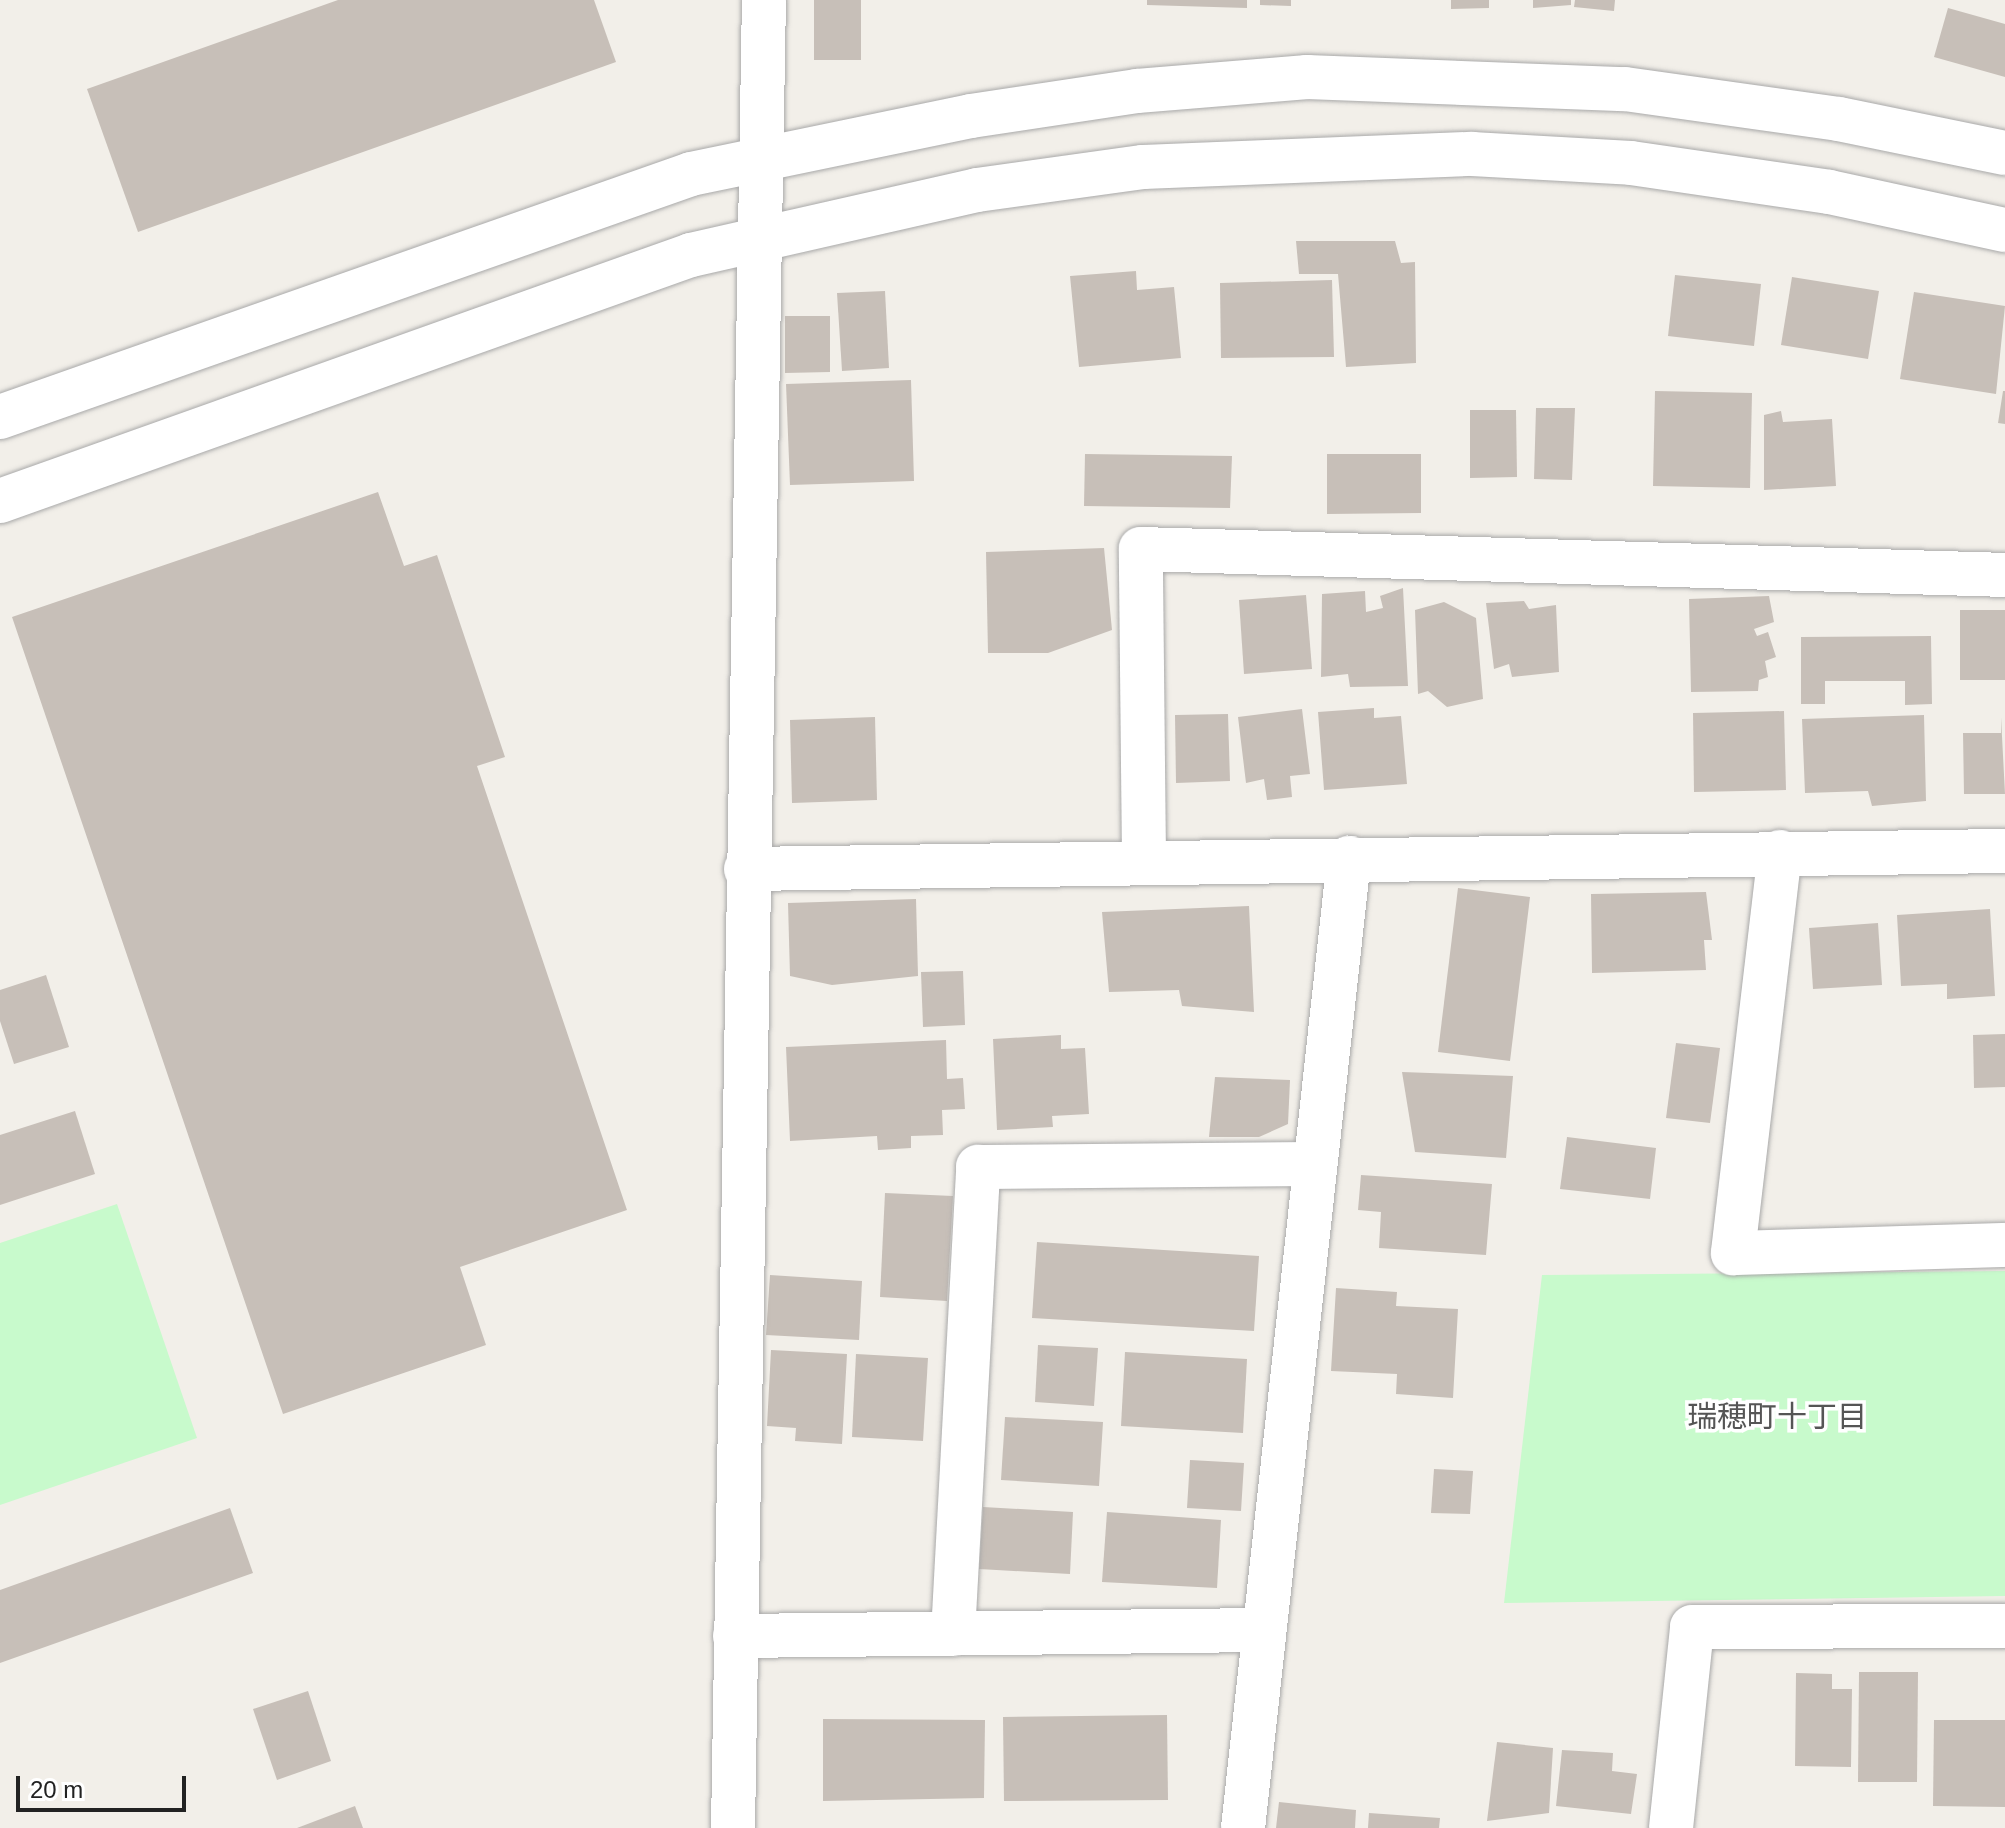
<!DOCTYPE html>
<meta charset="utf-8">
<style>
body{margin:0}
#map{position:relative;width:2005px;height:1828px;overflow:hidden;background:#f2efe9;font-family:Helvetica,"Noto Sans JP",sans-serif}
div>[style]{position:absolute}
.park>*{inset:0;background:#c8facc}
.building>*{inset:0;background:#c7bfb8}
.roads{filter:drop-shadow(0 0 2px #a9a9a9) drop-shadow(0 0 2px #a9a9a9)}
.minor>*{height:44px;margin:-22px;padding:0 22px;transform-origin:22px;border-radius:22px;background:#fff}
span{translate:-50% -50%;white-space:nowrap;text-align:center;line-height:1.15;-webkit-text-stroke:7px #fff;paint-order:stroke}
.neighbourhood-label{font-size:30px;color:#555}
.scale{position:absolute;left:16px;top:1776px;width:170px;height:36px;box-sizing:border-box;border:4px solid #222;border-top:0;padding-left:10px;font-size:24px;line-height:28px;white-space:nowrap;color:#222;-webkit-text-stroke:6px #fff;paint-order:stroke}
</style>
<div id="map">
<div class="park">
<div style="clip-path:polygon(117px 1204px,197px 1438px,0 1505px,0 1243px)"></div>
<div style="clip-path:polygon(2005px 1271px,2005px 1596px,1504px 1603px,1542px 1275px)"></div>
</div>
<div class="building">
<div style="clip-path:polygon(338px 0,594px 0,616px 62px,138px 232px,87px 89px)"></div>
<div style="clip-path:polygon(814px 0,861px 0,861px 60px,814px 60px)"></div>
<div style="clip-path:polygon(1147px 0,1247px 0,1247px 8px,1147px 5px)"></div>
<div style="clip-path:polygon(1260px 0,1291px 0,1291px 6px,1260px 5px)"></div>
<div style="clip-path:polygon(1451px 0,1489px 0,1489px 8px,1451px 9px)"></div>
<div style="clip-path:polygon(1533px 0,1571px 0,1571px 5px,1533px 8px)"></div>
<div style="clip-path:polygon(1575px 0,1615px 0,1614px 11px,1574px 7px)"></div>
<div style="clip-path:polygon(1948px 8px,2005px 24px,2005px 77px,1934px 57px)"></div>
<div style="clip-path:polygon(1296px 241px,1395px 241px,1401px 263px,1415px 262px,1416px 363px,1346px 367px,1338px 274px,1299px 274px)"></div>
<div style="clip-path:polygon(1136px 271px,1137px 290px,1174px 287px,1181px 358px,1079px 367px,1070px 276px)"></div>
<div style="clip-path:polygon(1675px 275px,1761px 284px,1754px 346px,1668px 336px)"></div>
<div style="clip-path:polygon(1792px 277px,1879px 291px,1868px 359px,1781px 345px)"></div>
<div style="clip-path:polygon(1332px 280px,1334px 357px,1221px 358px,1220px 283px)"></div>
<div style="clip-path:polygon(885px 291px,889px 368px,842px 371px,837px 293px)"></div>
<div style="clip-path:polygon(1914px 292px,2005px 306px,1996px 394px,1900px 379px)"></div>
<div style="clip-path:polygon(785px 316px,830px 316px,830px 372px,785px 373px)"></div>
<div style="clip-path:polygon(911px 380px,914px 481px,790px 485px,786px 384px)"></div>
<div style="clip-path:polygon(1655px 391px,1752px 393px,1750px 488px,1653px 486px)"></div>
<div style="clip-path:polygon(2003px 391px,2005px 391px,2005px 424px,1998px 423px)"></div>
<div style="clip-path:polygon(1536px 408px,1575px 408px,1572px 480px,1534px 479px)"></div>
<div style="clip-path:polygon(1470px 410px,1516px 410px,1517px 477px,1470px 478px)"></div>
<div style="clip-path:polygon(1781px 411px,1783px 422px,1832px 419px,1836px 486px,1764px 490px,1764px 415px)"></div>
<div style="clip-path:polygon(1085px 454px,1232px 456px,1230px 508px,1084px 506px)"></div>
<div style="clip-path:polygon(1327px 454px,1421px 454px,1421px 513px,1327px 514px)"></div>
<div style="clip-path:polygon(378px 492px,404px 566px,437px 555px,505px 757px,477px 766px,627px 1210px,460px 1267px,486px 1345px,283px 1414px,12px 617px)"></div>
<div style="clip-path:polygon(1104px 548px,1112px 630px,1048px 653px,988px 653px,986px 552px)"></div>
<div style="clip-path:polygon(1403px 588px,1408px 686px,1350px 687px,1348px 674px,1321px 677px,1322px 594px,1365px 591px,1366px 612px,1383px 608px,1380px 596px)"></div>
<div style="clip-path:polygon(1306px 595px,1312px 669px,1244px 674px,1239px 600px)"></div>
<div style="clip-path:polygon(1769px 596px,1774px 622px,1754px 629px,1757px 636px,1768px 632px,1776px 657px,1765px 661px,1768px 677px,1759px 680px,1758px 691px,1691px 692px,1689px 599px)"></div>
<div style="clip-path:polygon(1524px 601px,1529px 609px,1556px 605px,1559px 672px,1512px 677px,1509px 664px,1494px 669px,1486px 603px)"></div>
<div style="clip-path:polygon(1444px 602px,1476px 618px,1483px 699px,1447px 707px,1428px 691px,1418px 694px,1415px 610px)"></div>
<div style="clip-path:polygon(1960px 610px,2005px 610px,2005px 680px,1960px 680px)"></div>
<div style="clip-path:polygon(1931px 636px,1932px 704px,1905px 705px,1905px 681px,1825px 681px,1825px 704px,1801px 704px,1801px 637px)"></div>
<div style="clip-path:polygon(1374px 708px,1374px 718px,1401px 716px,1407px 784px,1324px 790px,1318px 712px)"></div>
<div style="clip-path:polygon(1302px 709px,1310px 774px,1290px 776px,1292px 797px,1267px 800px,1264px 779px,1246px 783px,1238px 717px)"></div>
<div style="clip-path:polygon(1784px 711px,1786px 790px,1694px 792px,1693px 713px)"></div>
<div style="clip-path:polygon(1228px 714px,1230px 781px,1176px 783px,1175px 715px)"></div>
<div style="clip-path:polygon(1924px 715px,1926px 801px,1872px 806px,1868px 791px,1805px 793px,1802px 719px)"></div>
<div style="clip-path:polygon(875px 717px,877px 800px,792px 803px,790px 720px)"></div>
<div style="clip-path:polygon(2001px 717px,2005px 794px,1964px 794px,1963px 733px,2001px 733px)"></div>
<div style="clip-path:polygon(1458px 888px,1530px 897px,1510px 1061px,1438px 1052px)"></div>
<div style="clip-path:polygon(1706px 892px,1712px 940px,1704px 940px,1706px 970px,1592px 973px,1591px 894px)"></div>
<div style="clip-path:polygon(916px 899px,918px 976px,832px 985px,790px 976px,788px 903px)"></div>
<div style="clip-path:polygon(1249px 906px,1254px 1012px,1182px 1006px,1179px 990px,1109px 992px,1102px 912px)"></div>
<div style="clip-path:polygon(1990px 909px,1995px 996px,1947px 999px,1947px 984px,1901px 986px,1897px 915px)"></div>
<div style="clip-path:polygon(1878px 923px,1882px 985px,1813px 989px,1809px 928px)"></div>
<div style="clip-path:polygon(963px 971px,965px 1025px,923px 1027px,921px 972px)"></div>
<div style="clip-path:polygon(46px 975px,69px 1047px,14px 1064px,0 1021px,0 990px)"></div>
<div style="clip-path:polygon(2005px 1034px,2005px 1087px,1974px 1088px,1973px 1035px)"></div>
<div style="clip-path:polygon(1061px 1035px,1061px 1049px,1085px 1048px,1089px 1114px,1052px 1116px,1053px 1127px,997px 1130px,993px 1039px)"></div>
<div style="clip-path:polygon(946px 1040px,947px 1079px,963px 1078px,965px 1109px,942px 1110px,943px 1135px,911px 1136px,911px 1148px,878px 1150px,877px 1136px,790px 1141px,786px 1047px)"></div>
<div style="clip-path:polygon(1676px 1043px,1720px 1048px,1710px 1123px,1666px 1118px)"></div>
<div style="clip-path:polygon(1402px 1072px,1513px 1076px,1506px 1158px,1415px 1152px)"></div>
<div style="clip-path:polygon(1215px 1077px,1290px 1080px,1288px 1124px,1259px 1137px,1209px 1137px)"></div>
<div style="clip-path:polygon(75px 1111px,95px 1174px,0 1205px,0 1135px)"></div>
<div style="clip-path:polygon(1567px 1137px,1656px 1148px,1650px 1199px,1560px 1189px)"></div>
<div style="clip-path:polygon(1361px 1175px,1492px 1184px,1486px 1255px,1379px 1248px,1381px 1212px,1358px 1210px)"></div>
<div style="clip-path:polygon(885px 1193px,953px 1196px,947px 1301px,880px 1297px)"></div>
<div style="clip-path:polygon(1037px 1242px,1259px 1256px,1254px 1331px,1032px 1318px)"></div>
<div style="clip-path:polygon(770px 1275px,862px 1281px,859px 1340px,766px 1335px)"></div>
<div style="clip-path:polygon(1336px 1288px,1397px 1292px,1396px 1306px,1458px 1309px,1453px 1398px,1396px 1394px,1397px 1374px,1331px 1371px)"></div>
<div style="clip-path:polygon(1038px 1345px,1098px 1348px,1094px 1406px,1035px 1402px)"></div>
<div style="clip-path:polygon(771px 1350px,847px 1354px,842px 1444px,795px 1441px,796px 1428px,767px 1426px)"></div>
<div style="clip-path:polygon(1125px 1352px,1247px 1359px,1243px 1433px,1121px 1426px)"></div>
<div style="clip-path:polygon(856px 1354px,928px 1358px,923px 1441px,852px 1437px)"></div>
<div style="clip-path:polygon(1005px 1417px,1103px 1422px,1099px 1486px,1001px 1480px)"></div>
<div style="clip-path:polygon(1190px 1460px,1244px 1463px,1241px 1511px,1187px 1508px)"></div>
<div style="clip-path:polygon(1434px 1469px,1473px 1471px,1470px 1514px,1431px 1513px)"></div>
<div style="clip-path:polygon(983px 1507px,1073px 1512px,1070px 1574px,979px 1569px)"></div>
<div style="clip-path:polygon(230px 1508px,253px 1573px,0 1663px,0 1590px)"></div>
<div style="clip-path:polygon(1107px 1512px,1221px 1520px,1217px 1588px,1102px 1582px)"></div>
<div style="clip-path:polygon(1859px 1672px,1918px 1672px,1917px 1782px,1858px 1782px)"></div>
<div style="clip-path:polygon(1796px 1673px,1832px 1674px,1832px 1689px,1852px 1689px,1851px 1767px,1795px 1766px)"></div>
<div style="clip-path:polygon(308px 1691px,331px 1761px,277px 1780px,253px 1709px)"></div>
<div style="clip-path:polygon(1167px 1715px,1168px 1800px,1004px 1801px,1003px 1717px)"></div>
<div style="clip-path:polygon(823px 1719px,985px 1720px,984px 1798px,823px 1801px)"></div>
<div style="clip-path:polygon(1934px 1720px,2005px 1720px,2005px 1807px,1933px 1806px)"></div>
<div style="clip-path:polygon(1497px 1742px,1553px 1748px,1549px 1813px,1487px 1821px)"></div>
<div style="clip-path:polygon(1562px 1750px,1613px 1753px,1612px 1771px,1637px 1774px,1631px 1814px,1556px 1806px)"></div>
<div style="clip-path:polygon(1279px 1802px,1356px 1810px,1355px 1828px,1276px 1828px)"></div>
<div style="clip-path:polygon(355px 1806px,363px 1828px,297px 1828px)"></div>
<div style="clip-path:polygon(1369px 1813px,1440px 1818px,1439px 1828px,1368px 1828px)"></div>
</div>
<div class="roads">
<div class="minor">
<div style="left:0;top:417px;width:732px;rotate:-19.37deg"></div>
<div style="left:691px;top:174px;width:286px;rotate:-11.7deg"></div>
<div style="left:971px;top:116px;width:168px;rotate:-8.6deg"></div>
<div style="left:1137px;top:91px;width:171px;rotate:-4.7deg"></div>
<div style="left:1307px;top:77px;width:318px;rotate:2.2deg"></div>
<div style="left:1625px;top:89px;width:216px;rotate:8deg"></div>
<div style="left:1839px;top:119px;width:169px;rotate:11.6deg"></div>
<div style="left:0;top:501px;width:733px;rotate:-19.6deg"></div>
<div style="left:691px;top:255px;width:293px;rotate:-12.8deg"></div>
<div style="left:977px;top:190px;width:168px;rotate:-7.9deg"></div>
<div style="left:1143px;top:167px;width:329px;rotate:-2.3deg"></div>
<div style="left:1472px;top:154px;width:159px;rotate:3.2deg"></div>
<div style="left:1631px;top:163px;width:200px;rotate:8.3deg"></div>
<div style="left:1829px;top:192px;width:180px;rotate:12.2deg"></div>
<div style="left:1780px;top:852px;width:404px;rotate:96.7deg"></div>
<div style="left:1733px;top:1253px;width:272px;rotate:-1.7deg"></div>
<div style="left:1144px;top:859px;width:310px;rotate:-90.6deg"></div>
<div style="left:1141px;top:549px;width:864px;rotate:1.72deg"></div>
<div style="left:746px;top:869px;width:1259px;rotate:-0.82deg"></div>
<div style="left:953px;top:1634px;width:468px;rotate:-86.9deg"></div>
<div style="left:978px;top:1167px;width:337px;rotate:-0.5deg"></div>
<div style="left:735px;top:1636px;width:529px;rotate:-0.65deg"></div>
<div style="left:733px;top:1828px;width:1828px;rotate:-89.03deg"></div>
<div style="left:1243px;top:1828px;width:976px;rotate:-83.76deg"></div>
<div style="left:1671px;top:1828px;width:202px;rotate:-84deg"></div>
<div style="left:1692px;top:1627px;width:313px;rotate:-0.2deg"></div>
</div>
</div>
<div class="neighbourhood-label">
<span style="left:1777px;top:1417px">瑞穂町十丁目</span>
</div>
<div class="scale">20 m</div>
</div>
